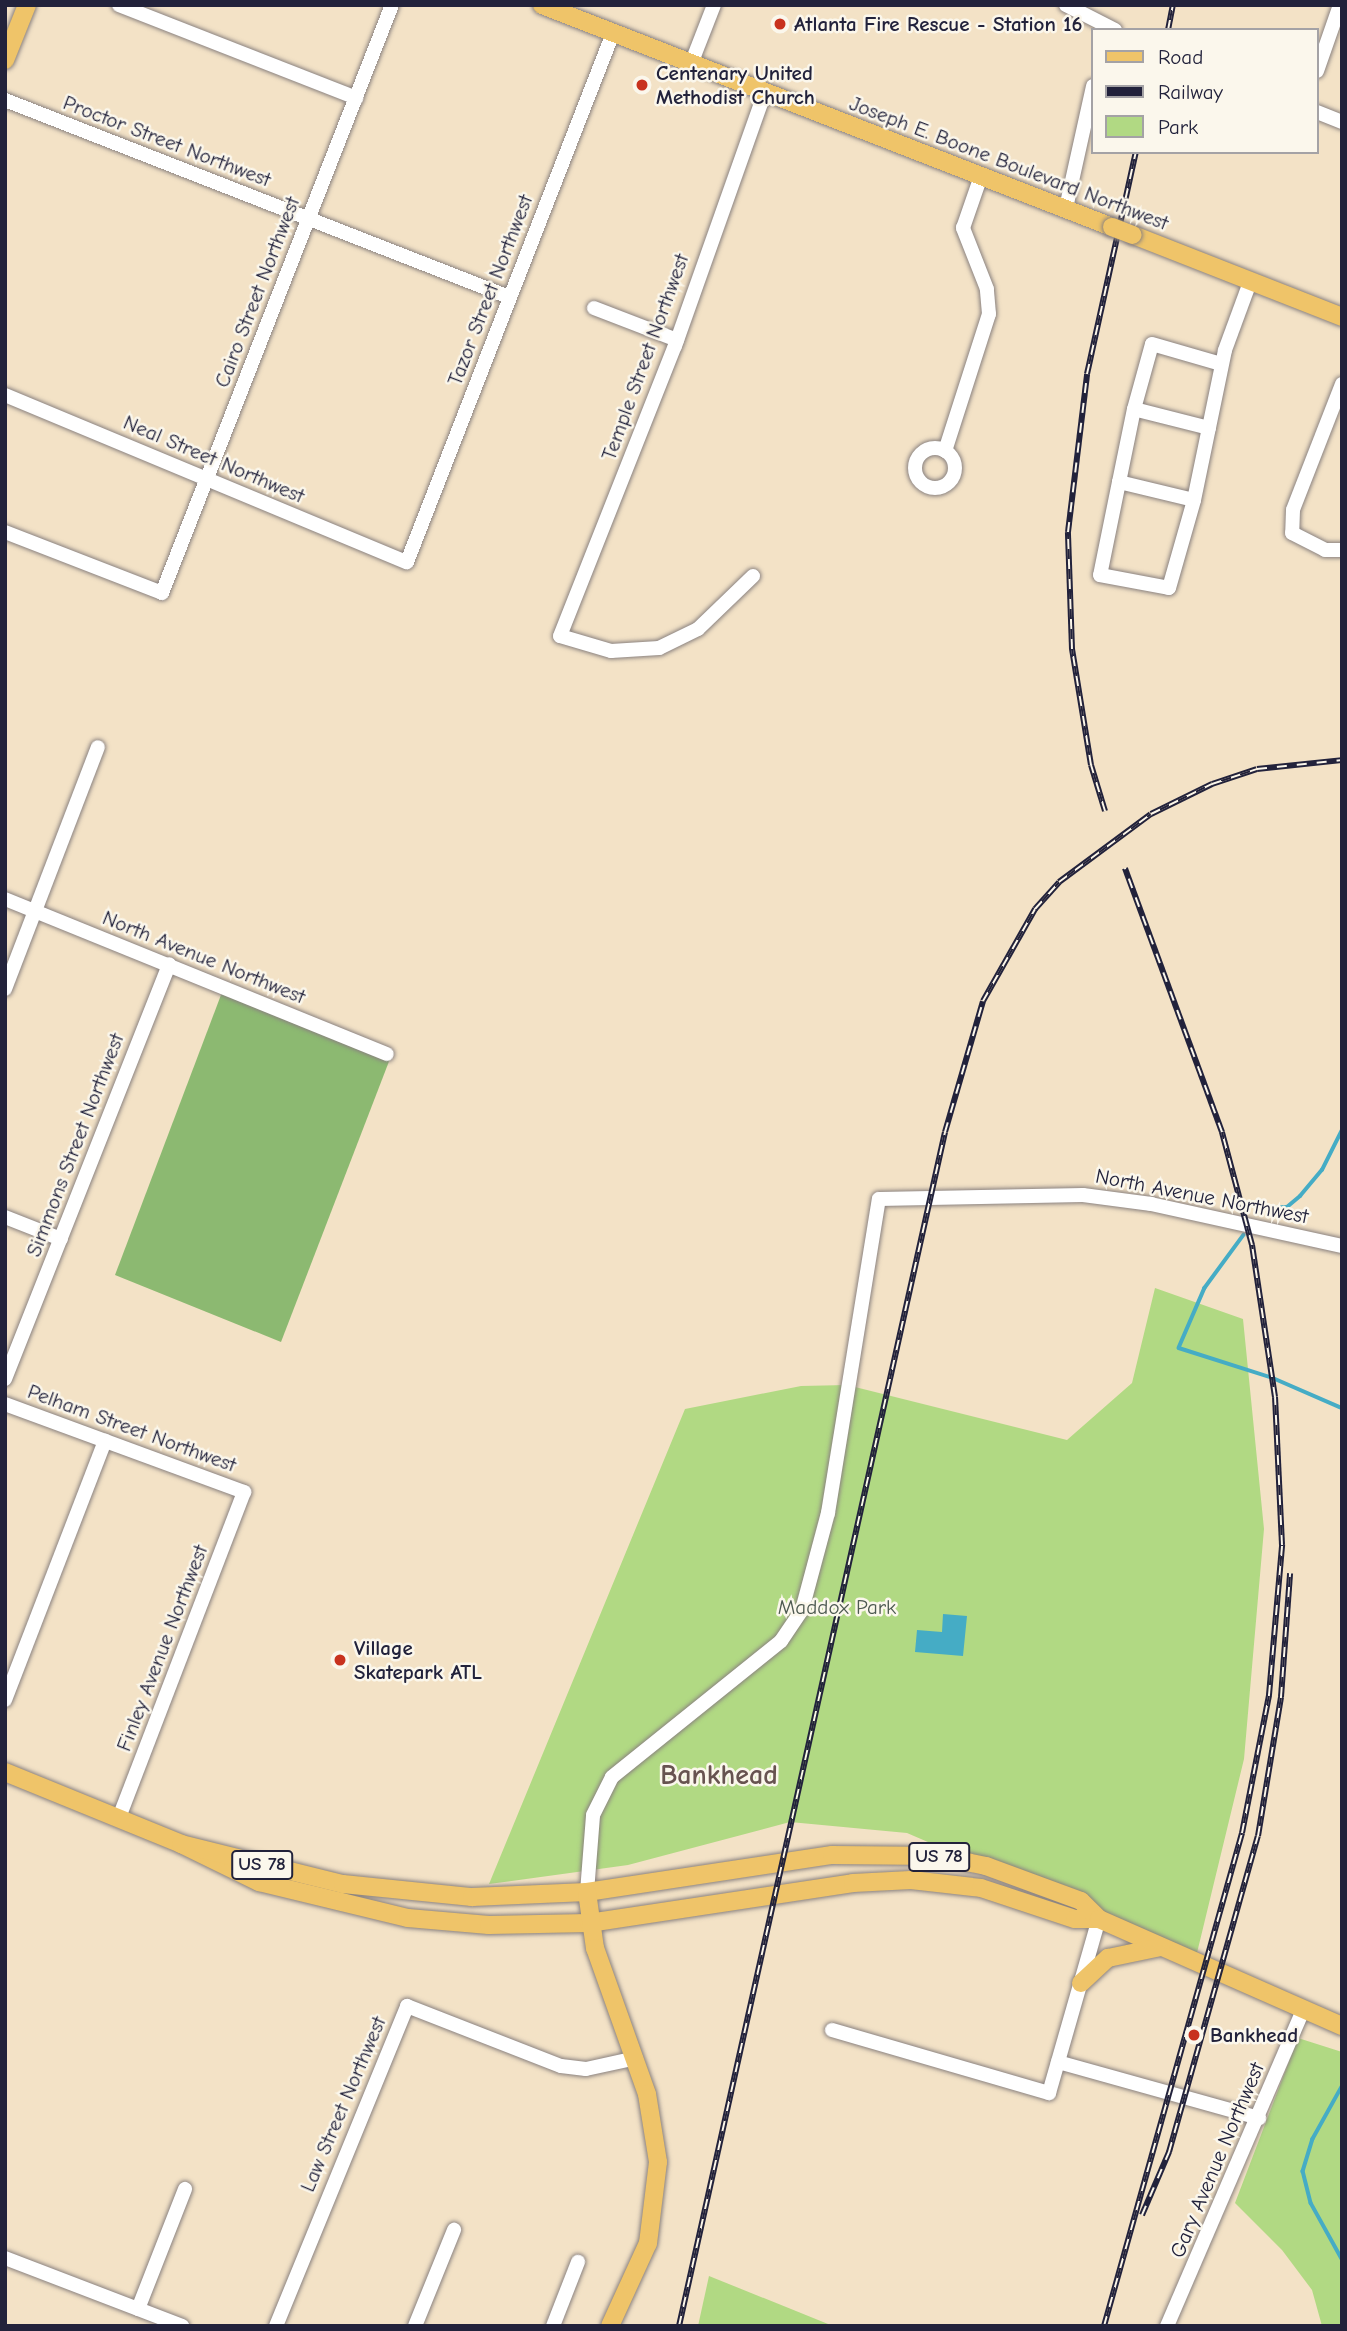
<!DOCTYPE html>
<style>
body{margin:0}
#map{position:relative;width:1347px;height:2331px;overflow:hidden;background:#f3e2c6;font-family:"Comic Neue",sans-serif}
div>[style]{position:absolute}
.green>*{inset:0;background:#b1d983}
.forest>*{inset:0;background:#8cb971}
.water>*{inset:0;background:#45acc5}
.stream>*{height:3.5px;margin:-1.75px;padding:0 1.75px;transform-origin:1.75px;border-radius:1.75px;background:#45acc5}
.roads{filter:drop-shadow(0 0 2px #8a8280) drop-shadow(0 0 2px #8a8280)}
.minor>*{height:14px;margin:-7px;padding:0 7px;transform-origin:7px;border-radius:7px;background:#fff}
.minor>.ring{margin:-7px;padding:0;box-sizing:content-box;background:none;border:14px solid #fff;border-radius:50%}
.major>*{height:18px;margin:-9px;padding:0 9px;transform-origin:9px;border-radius:9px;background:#efc469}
.rail>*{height:6px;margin-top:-3px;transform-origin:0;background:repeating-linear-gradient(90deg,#fbf7ec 0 10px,#22223b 0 20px);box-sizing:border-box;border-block:2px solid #22223b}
.bridges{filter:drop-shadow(0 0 2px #8a8280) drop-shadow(0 0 2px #8a8280)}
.major-bridge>*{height:18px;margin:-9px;padding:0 9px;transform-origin:9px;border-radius:9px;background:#efc469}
.dots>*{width:19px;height:19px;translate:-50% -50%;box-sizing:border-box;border:4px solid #fbf7ec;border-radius:50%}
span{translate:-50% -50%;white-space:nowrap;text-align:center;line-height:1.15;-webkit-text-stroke:5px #fbf7ec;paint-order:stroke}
.shield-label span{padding:2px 5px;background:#fbf7ec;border:2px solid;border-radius:5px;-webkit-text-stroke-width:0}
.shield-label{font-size:19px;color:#22223b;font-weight:700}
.poi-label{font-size:21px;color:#22223b;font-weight:700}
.left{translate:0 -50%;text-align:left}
.street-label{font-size:21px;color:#22223b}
.park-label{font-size:21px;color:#4d5951}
.district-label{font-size:28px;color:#675350;font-weight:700}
.frame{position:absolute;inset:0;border:7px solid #22223b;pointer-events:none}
.legend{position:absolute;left:1091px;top:28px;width:228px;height:126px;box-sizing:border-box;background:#fbf7ec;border:2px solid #a4a2a5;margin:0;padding:9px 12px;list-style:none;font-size:21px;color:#22223b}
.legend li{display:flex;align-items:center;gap:14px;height:35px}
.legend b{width:35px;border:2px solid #a4a2a5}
</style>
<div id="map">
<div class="green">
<div style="clip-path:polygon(1155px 1288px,1243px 1319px,1264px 1529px,1244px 1759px,1196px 1957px,907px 1833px,790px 1822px,628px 1865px,489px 1884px,685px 1409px,801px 1386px,847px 1385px,1067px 1440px,1132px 1383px)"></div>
<div style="clip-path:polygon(1298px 2038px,1342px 2052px,1342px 2326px,1322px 2326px,1312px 2290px,1282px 2250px,1235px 2203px)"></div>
<div style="clip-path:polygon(709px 2276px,833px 2326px,698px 2326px)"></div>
</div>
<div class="forest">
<div style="clip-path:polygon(224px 987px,393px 1051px,281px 1342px,115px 1275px)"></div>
</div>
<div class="water">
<div style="clip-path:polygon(943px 1614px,967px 1616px,963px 1656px,915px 1652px,917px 1630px,942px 1632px)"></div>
</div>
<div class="stream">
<div style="left:1266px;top:1208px;width:21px;rotate:-3deg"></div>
<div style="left:1287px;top:1207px;width:17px;rotate:-40deg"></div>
<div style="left:1300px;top:1196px;width:34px;rotate:-50deg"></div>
<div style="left:1322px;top:1170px;width:45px;rotate:-63.4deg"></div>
<div style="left:1244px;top:1235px;width:66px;rotate:126.3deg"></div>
<div style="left:1205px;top:1288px;width:65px;rotate:113.4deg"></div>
<div style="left:1179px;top:1348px;width:99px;rotate:17.7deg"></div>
<div style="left:1273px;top:1378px;width:75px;rotate:23.5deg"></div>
<div style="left:1342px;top:2087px;width:60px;rotate:119.1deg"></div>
<div style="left:1313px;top:2139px;width:34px;rotate:107deg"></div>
<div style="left:1303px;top:2171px;width:33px;rotate:76deg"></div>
<div style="left:1311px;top:2203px;width:64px;rotate:61deg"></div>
</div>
<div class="roads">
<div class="minor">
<div style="left:119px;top:5px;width:255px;rotate:21.4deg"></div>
<div style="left:1066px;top:5px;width:55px;rotate:27deg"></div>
<div style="left:691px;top:64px;width:63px;rotate:-68.7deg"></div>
<div style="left:1317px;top:71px;width:70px;rotate:-70.8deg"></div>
<div style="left:5px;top:100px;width:541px;rotate:21.35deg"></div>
<div style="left:1317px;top:112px;width:27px;rotate:22deg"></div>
<div style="left:1066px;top:208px;width:125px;rotate:-77.5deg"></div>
<div style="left:594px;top:308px;width:89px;rotate:21.1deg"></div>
<div style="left:1342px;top:384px;width:135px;rotate:111.3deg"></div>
<div style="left:1293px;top:510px;width:23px;rotate:92deg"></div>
<div style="left:1292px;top:533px;width:37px;rotate:27deg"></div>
<div style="left:1325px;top:550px;width:17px"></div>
<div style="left:5px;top:395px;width:435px;rotate:22.6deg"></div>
<div style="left:407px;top:562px;width:568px;rotate:-68.72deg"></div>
<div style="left:1134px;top:409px;width:75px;rotate:101.6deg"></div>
<div style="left:1119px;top:482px;width:77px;rotate:13.5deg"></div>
<div style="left:1209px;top:428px;width:77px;rotate:-165.8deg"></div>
<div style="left:1134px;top:409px;width:67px;rotate:-74.5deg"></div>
<div style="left:1152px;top:344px;width:72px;rotate:16.2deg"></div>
<div class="ring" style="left:915px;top:448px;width:26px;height:26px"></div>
<div style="left:945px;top:451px;width:144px;rotate:-72.2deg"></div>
<div style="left:989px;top:314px;width:25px;rotate:-95deg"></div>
<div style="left:987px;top:289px;width:66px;rotate:-111.5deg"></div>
<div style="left:963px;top:228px;width:55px;rotate:-70.9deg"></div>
<div style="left:1119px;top:482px;width:95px;rotate:101.5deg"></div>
<div style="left:1100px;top:575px;width:70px;rotate:10.7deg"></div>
<div style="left:1169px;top:588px;width:91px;rotate:-74.1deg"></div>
<div style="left:1194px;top:500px;width:153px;rotate:-78.3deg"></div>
<div style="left:1225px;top:350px;width:72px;rotate:-69.8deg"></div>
<div style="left:5px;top:532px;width:168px;rotate:21.2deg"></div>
<div style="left:162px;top:593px;width:631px;rotate:-68.64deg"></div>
<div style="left:753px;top:576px;width:76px;rotate:136.1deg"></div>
<div style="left:698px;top:629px;width:43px;rotate:154deg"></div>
<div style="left:659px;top:648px;width:48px;rotate:176.4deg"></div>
<div style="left:611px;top:651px;width:53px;rotate:-163.6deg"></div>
<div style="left:560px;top:636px;width:312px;rotate:-68.4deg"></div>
<div style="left:675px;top:346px;width:269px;rotate:-70.5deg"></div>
<div style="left:5px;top:899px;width:412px;rotate:22.1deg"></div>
<div style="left:5px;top:989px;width:259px;rotate:-69deg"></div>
<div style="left:5px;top:1217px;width:60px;rotate:21.4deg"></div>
<div style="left:5px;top:1379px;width:446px;rotate:-68.4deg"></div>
<div style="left:5px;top:1404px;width:255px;rotate:20.2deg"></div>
<div style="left:244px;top:1492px;width:349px;rotate:111deg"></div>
<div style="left:5px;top:1700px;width:278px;rotate:-68.9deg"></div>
<div style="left:587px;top:1892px;width:77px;rotate:-85.5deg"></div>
<div style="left:593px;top:1815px;width:42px;rotate:-63.4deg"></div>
<div style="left:612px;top:1777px;width:217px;rotate:-38.8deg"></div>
<div style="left:781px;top:1641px;width:37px;rotate:-56deg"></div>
<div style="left:802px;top:1610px;width:100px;rotate:-75deg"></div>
<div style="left:828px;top:1513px;width:318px;rotate:-80.8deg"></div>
<div style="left:879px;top:1199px;width:204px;rotate:-1.1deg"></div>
<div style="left:1083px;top:1195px;width:69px;rotate:7.5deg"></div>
<div style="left:1151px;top:1204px;width:196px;rotate:12.4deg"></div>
<div style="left:832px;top:2030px;width:226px;rotate:16.2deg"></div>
<div style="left:1049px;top:2093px;width:181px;rotate:-74deg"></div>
<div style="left:1058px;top:2062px;width:209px;rotate:15.6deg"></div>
<div style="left:5px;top:2258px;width:190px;rotate:21deg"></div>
<div style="left:138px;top:2309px;width:129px;rotate:-68.6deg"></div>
<div style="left:276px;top:2326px;width:346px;rotate:-67.7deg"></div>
<div style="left:407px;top:2006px;width:165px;rotate:21.3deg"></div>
<div style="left:561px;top:2066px;width:25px;rotate:7deg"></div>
<div style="left:586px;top:2069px;width:51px;rotate:-12.4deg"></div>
<div style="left:415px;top:2326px;width:104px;rotate:-67.9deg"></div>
<div style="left:553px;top:2326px;width:69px;rotate:-68.7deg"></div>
<div style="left:1167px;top:2326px;width:344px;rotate:-66.7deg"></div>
</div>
<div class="major">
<div style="left:542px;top:5px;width:612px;rotate:21.28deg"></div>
<div style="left:5px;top:60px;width:59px;rotate:-68.2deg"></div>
<div style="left:1133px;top:235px;width:225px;rotate:21.4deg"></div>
<div style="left:5px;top:1772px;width:190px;rotate:22.2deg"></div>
<div style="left:181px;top:1844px;width:87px;rotate:26deg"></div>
<div style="left:259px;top:1882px;width:153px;rotate:13.6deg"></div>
<div style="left:408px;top:1918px;width:81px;rotate:4.9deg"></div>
<div style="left:489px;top:1925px;width:100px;rotate:-1.1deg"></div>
<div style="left:589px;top:1923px;width:267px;rotate:-8.6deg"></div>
<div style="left:853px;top:1883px;width:58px;rotate:-3deg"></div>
<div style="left:911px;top:1880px;width:70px;rotate:6.5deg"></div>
<div style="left:981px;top:1888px;width:99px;rotate:18.3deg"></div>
<div style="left:1075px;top:1919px;width:24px"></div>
<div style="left:181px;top:1844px;width:167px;rotate:13.9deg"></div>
<div style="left:343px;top:1884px;width:130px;rotate:5.8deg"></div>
<div style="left:472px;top:1897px;width:115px;rotate:-2.5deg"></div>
<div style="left:587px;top:1892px;width:248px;rotate:-8.6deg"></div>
<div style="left:832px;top:1855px;width:105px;rotate:0.5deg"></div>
<div style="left:937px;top:1856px;width:50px;rotate:11.5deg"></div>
<div style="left:986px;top:1866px;width:101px;rotate:20.2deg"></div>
<div style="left:1081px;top:1901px;width:25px;rotate:45deg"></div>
<div style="left:1099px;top:1919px;width:266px;rotate:23.8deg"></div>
<div style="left:587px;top:1892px;width:57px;rotate:81.9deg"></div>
<div style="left:595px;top:1948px;width:155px;rotate:70.4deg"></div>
<div style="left:647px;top:2094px;width:69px;rotate:80.8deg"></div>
<div style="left:658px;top:2162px;width:82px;rotate:97deg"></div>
<div style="left:648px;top:2243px;width:91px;rotate:114.6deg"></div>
<div style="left:1081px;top:1983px;width:37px;rotate:-43deg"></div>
<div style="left:1108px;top:1958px;width:54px;rotate:-11.7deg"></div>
</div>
</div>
<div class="rail">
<div style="left:1168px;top:30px;width:25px;rotate:-79deg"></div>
<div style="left:1105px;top:811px;width:48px;rotate:-106.9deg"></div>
<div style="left:1091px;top:765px;width:118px;rotate:-99.3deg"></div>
<div style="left:1072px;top:649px;width:117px;rotate:-92deg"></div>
<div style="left:1068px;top:532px;width:159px;rotate:-83.1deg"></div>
<div style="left:1087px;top:374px;width:227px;rotate:-77.6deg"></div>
<div style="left:1142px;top:2215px;width:69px;rotate:-66.8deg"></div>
<div style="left:1169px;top:2152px;width:328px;rotate:-74.3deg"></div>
<div style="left:1258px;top:1836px;width:141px;rotate:-80.6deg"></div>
<div style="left:1281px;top:1697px;width:124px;rotate:-85.8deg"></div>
<div style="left:679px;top:2326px;width:1223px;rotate:-77.44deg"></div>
<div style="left:945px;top:1132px;width:136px;rotate:-73.8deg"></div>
<div style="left:983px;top:1001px;width:106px;rotate:-60.5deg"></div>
<div style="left:1035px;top:909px;width:36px;rotate:-48deg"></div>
<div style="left:1059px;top:882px;width:114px;rotate:-36.5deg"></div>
<div style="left:1151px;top:814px;width:68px;rotate:-26.2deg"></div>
<div style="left:1212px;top:784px;width:47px;rotate:-18.4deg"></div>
<div style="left:1257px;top:769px;width:85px;rotate:-6deg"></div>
<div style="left:1104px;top:2326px;width:512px;rotate:-74.36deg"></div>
<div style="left:1242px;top:1833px;width:141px;rotate:-78.9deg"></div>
<div style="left:1269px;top:1695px;width:151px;rotate:-85deg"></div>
<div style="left:1282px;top:1545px;width:148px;rotate:-92.7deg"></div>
<div style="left:1275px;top:1397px;width:154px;rotate:-98.6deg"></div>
<div style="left:1252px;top:1245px;width:117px;rotate:-104.9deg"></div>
<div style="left:1222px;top:1132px;width:281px;rotate:-110.2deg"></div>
</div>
<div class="bridges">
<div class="major-bridge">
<div style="left:1112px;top:227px;width:22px;rotate:21deg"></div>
</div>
</div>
<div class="dots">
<div style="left:780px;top:24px;background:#c8321e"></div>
<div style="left:642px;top:85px;background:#c8321e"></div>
<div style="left:340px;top:1660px;background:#c8321e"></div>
<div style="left:1194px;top:2035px;background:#c8321e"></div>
</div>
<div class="shield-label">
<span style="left:939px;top:1857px">US 78</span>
<span style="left:262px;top:1865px">US 78</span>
</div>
<div class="poi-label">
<span class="left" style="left:794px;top:24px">Atlanta Fire Rescue - Station 16</span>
<span class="left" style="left:656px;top:85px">Centenary United<br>Methodist Church</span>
<span class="left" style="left:354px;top:1660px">Village<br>Skatepark ATL</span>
<span class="left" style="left:1210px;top:2035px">Bankhead</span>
</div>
<div class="street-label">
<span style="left:167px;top:141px;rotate:21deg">Proctor Street Northwest</span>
<span style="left:1009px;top:163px;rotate:21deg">Joseph E. Boone Boulevard Northwest</span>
<span style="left:490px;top:290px;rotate:-69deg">Tazor Street Northwest</span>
<span style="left:257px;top:292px;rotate:-69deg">Cairo Street Northwest</span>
<span style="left:645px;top:357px;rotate:-70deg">Temple Street Northwest</span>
<span style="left:214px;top:459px;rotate:23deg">Neal Street Northwest</span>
<span style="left:204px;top:957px;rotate:22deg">North Avenue Northwest</span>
<span style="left:75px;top:1145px;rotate:-69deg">Simmons Street Northwest</span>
<span style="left:1202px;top:1196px;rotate:11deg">North Avenue Northwest</span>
<span style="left:132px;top:1428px;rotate:20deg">Pelham Street Northwest</span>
<span style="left:162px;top:1648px;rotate:-69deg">Finley Avenue Northwest</span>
<span style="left:343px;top:2104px;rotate:-67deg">Law Street Northwest</span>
<span style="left:1217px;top:2160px;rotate:-67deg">Gary Avenue Northwest</span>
</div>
<div class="park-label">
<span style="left:837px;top:1607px">Maddox Park</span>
</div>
<div class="district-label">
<span style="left:719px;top:1775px">Bankhead</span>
</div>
<div class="frame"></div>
<ul class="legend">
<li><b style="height:9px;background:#efc469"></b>Road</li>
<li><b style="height:9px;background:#22223b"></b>Railway</li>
<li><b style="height:19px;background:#b1d983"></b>Park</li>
</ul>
</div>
